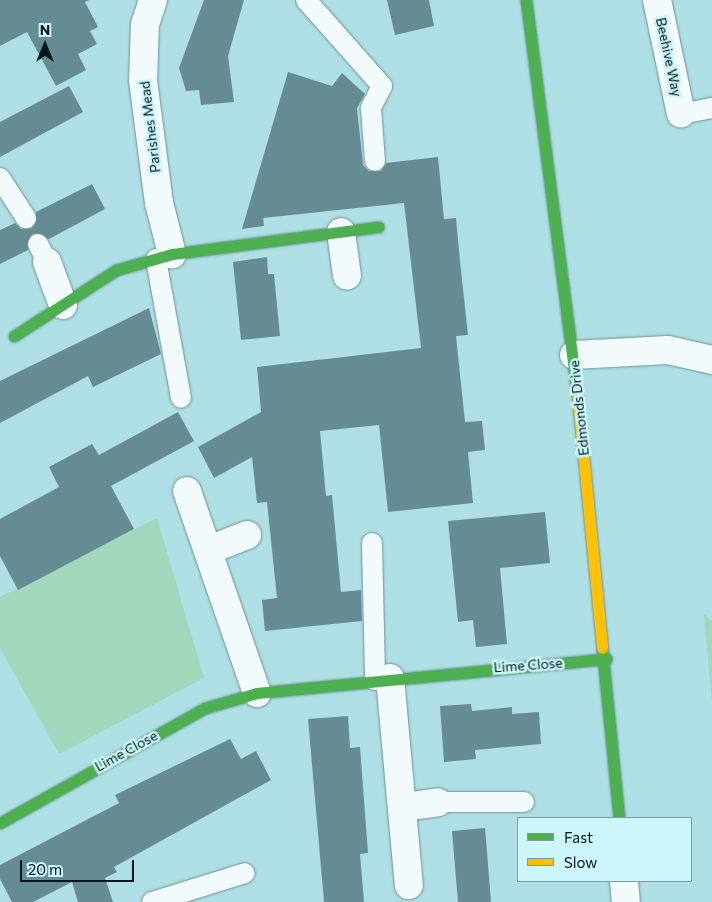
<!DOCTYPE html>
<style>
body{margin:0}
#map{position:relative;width:712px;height:902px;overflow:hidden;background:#addfe4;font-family:Commissioner,sans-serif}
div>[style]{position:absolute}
.green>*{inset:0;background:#a3d7bb}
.building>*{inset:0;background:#668c93}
.roads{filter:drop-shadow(0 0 1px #6e9194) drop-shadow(0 0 1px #6e9194)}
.lane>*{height:20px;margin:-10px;padding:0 10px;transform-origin:10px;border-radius:10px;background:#f3fafb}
.street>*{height:28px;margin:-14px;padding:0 14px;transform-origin:14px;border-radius:14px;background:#f3fafb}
.fast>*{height:11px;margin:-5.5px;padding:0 5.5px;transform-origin:5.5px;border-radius:5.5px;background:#4caf50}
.slow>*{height:11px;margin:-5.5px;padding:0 5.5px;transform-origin:5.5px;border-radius:5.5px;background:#ffc107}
span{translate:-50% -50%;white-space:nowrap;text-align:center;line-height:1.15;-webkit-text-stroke:5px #ccf6fa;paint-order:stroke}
.street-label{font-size:14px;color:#001618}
.legend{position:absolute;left:517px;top:817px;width:175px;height:65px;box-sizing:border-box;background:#ccf6fa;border:1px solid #7a9ca0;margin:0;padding:6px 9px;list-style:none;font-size:15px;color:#001618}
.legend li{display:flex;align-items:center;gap:10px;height:25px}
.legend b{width:25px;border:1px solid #7a9ca0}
.north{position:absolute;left:20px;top:20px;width:50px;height:50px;-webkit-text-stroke:4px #ccf6fa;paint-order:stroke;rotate:0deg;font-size:14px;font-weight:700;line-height:20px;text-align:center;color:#001618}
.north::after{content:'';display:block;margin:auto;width:18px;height:22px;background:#001618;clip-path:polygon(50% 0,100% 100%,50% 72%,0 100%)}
.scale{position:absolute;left:20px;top:860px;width:114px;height:22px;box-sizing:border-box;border:2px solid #001618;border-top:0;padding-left:6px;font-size:15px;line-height:18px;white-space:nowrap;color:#001618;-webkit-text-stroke:4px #ccf6fa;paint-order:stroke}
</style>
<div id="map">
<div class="green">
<div style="clip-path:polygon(157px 518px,204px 678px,59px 754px,0 648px,0 597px)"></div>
<div style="clip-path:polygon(704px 614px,712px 621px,712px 702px)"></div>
</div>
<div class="building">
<div style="clip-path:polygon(0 0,89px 0,85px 2px,98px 27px,90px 31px,97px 44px,78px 54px,86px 70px,56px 86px,27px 32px,0 46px)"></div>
<div style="clip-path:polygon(204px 0,244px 0,228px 56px,234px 102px,201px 105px,199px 90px,186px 91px,179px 68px)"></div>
<div style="clip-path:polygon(387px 0,429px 0,434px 26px,395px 35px)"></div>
<div style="clip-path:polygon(288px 72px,332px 86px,342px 73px,365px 94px,357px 108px,363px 165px,369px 171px,381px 171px,386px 163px,438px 157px,444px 219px,456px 218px,460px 261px,468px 335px,456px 336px,465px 422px,482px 421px,485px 450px,468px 452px,473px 503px,388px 512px,379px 425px,320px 431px,326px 496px,332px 495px,341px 592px,361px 590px,362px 621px,265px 631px,262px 600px,277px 598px,267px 502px,257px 503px,252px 457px,214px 478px,198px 447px,261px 412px,257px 367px,421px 348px,404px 203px,263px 218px,264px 226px,242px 229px)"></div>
<div style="clip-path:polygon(69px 86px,83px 112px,0 157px,0 122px)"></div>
<div style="clip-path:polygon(92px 184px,105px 209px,49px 239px,32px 234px,28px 250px,0 264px,0 230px,15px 223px,21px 229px,32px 228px,36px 212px)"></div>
<div style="clip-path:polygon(267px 257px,268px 274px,274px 274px,280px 336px,241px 340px,233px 262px)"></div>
<div style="clip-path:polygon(149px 308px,161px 354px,93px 387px,88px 376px,0 423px,0 381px)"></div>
<div style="clip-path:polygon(178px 412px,194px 441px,111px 486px,134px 529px,18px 590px,0 556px,0 519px,59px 487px,49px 467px,92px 444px,99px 455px)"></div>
<div style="clip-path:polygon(545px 512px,550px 563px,500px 568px,507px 644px,476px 647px,473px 620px,458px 622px,448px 521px)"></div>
<div style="clip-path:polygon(471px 704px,472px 711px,512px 707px,512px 714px,539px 712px,541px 744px,475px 750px,476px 759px,444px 762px,440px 706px)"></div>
<div style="clip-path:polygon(348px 716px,350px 748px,360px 747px,368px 853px,360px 854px,364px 902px,324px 902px,308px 719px)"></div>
<div style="clip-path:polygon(230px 739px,241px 759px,256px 751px,271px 780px,114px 867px,117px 872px,105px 878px,113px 902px,78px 902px,72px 882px,33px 902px,12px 902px,0 879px,0 865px,119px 803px,115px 795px)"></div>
<div style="clip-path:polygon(485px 828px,491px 902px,458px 902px,452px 831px)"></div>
</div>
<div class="roads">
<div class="lane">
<div style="left:306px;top:0;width:115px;rotate:48.5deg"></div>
<div style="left:382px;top:86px;width:25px;rotate:117deg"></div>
<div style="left:371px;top:108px;width:53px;rotate:85.7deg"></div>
<div style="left:681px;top:114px;width:32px;rotate:-11deg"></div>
<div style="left:0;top:178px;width:48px;rotate:57deg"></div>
<div style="left:38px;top:244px;width:20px;rotate:63deg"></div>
<div style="left:156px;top:259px;width:141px;rotate:79.8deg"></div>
<div style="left:372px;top:543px;width:137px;rotate:88.7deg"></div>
<div style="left:438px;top:802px;width:86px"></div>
<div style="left:152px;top:902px;width:97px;rotate:-17.3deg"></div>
</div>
<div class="street">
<div style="left:153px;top:0;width:25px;rotate:108deg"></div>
<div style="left:145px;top:24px;width:56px;rotate:92deg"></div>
<div style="left:143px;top:80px;width:124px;rotate:82.6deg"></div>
<div style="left:159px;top:203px;width:53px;rotate:75.7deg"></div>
<div style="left:657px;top:0;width:116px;rotate:78.1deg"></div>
<div style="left:341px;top:232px;width:44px;rotate:82.2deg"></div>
<div style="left:47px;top:262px;width:46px;rotate:69.6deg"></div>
<div style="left:574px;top:355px;width:94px;rotate:-3deg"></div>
<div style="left:668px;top:350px;width:45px;rotate:12.8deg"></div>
<div style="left:187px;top:491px;width:214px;rotate:70.9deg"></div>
<div style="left:209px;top:550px;width:41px;rotate:-21.5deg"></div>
<div style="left:390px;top:678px;width:208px;rotate:84.8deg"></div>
<div style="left:404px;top:807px;width:34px;rotate:-8deg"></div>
<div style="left:624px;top:881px;width:21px;rotate:85deg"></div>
</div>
<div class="fast">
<div style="left:526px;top:0;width:394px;rotate:82.6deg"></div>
<div style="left:14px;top:336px;width:121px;rotate:-32.9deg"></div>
<div style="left:116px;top:270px;width:58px;rotate:-15.9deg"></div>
<div style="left:172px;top:254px;width:208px;rotate:-7.5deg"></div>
<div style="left:602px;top:648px;width:171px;rotate:84.3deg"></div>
<div style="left:0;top:823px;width:235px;rotate:-29.3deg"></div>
<div style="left:205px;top:708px;width:54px;rotate:-16.1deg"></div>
<div style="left:257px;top:693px;width:351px;rotate:-5.6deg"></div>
</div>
<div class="slow">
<div style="left:577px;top:391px;width:258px;rotate:84.4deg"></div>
</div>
</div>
<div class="street-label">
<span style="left:669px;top:57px;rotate:78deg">Beehive Way</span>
<span style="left:150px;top:127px;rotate:-97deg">Parishes Mead</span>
<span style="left:579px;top:408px;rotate:-96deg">Edmonds Drive</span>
<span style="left:528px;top:665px;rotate:-4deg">Lime Close</span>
<span style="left:126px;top:751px;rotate:-29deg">Lime Close</span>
</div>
<ul class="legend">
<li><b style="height:6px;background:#4caf50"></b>Fast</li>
<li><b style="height:6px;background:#ffc107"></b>Slow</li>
</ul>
<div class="north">N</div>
<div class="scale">20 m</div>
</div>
